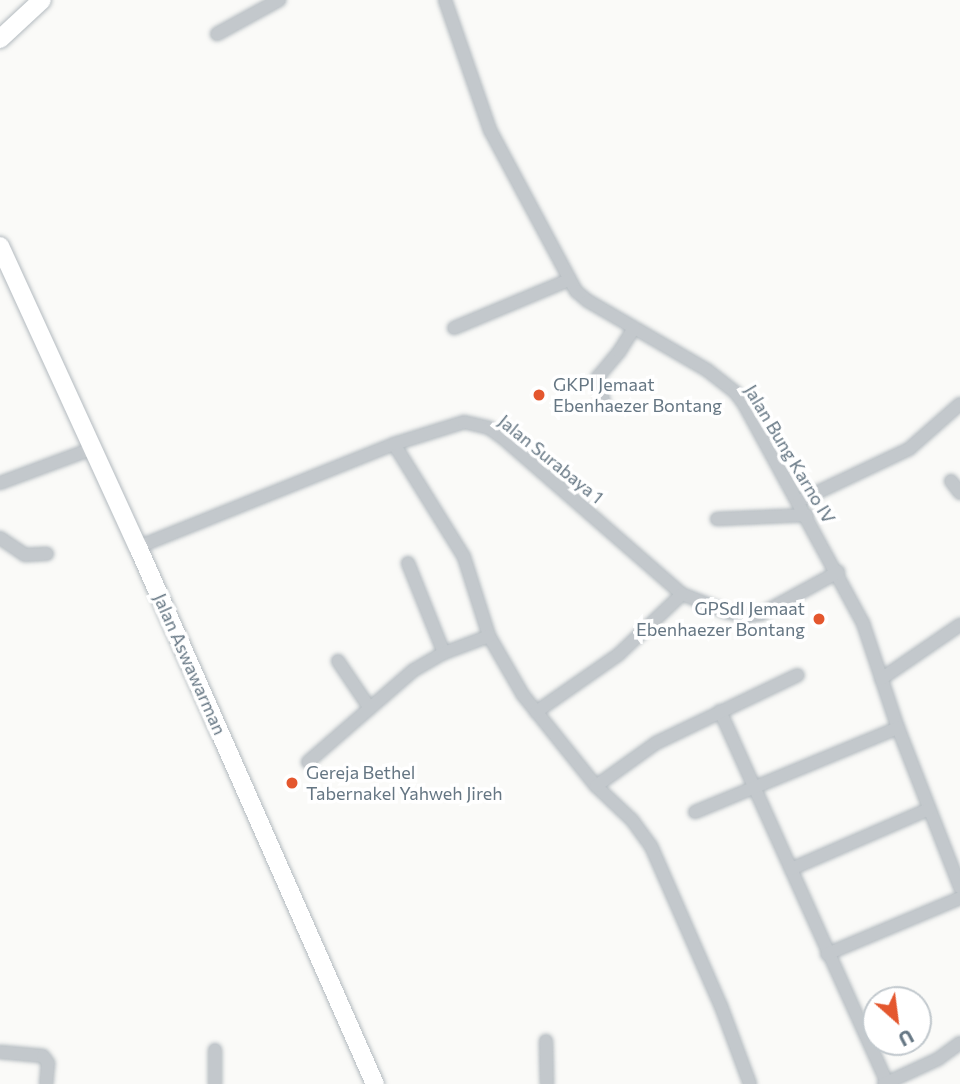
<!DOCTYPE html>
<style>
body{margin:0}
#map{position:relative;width:960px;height:1084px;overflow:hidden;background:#fafaf8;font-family:Commissioner,sans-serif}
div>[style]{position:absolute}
.roads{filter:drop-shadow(0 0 2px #b3babf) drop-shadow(0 0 2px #b3babf)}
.street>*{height:12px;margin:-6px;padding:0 6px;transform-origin:6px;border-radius:6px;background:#c3c8cc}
.secondary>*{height:18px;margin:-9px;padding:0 9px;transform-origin:9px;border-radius:9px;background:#fff}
.dots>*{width:19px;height:19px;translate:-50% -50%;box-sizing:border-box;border:4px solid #fff;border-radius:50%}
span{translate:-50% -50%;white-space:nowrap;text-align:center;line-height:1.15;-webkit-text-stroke:7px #fff;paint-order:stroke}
.poi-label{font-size:18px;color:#657683}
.left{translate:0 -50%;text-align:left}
.right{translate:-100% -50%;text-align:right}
.street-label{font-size:18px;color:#657683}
.north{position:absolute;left:862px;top:986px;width:70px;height:70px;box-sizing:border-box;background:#fff;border:2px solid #c1c8cd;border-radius:50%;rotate:152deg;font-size:19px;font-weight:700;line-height:28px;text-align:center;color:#657683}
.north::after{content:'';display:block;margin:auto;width:24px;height:32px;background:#e4572e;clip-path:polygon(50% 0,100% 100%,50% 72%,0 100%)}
</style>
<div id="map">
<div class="roads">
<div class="street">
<div style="left:445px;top:0;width:138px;rotate:70.9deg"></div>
<div style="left:490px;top:130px;width:183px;rotate:61.9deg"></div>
<div style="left:576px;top:291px;width:16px;rotate:40deg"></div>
<div style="left:588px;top:301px;width:138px;rotate:30.1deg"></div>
<div style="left:707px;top:370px;width:36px;rotate:38deg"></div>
<div style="left:735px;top:392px;width:15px;rotate:53deg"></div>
<div style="left:744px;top:404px;width:249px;rotate:61.5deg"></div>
<div style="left:863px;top:623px;width:111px;rotate:71.6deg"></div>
<div style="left:898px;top:728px;width:171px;rotate:68.7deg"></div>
<div style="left:217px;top:34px;width:71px;rotate:-28.7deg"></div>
<div style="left:454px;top:328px;width:125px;rotate:-22.7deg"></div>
<div style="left:604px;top:404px;width:28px;rotate:-103deg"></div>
<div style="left:598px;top:377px;width:33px;rotate:-50deg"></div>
<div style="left:619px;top:352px;width:28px;rotate:-58deg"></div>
<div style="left:394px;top:444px;width:133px;rotate:58.2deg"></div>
<div style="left:464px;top:557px;width:83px;rotate:72.4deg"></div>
<div style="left:489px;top:636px;width:68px;rotate:60deg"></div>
<div style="left:523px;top:695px;width:117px;rotate:51.3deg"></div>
<div style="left:596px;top:786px;width:50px;rotate:43.4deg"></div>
<div style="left:632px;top:820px;width:32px;rotate:54deg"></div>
<div style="left:651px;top:846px;width:175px;rotate:66.4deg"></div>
<div style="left:721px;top:1006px;width:83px;rotate:69.6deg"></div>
<div style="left:951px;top:481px;width:15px;rotate:53deg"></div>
<div style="left:0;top:483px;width:100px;rotate:-20.4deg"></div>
<div style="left:799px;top:501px;width:122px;rotate:-25.3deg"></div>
<div style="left:909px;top:449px;width:68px;rotate:-41.4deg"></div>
<div style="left:717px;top:519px;width:90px;rotate:-2.5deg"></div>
<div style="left:0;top:538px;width:30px;rotate:34deg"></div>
<div style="left:25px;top:555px;width:22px;rotate:-3deg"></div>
<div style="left:138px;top:547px;width:276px;rotate:-21.9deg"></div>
<div style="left:394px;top:444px;width:73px;rotate:-17.4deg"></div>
<div style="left:464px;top:422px;width:26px;rotate:13deg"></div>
<div style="left:489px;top:428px;width:17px;rotate:36deg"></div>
<div style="left:503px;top:438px;width:237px;rotate:41.1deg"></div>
<div style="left:682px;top:594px;width:48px;rotate:21.8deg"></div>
<div style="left:727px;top:612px;width:19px;rotate:12deg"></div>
<div style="left:746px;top:616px;width:15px;rotate:-8deg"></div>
<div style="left:761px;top:614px;width:88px;rotate:-28.6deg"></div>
<div style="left:408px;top:563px;width:97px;rotate:68.2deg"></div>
<div style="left:338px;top:661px;width:55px;rotate:56deg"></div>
<div style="left:881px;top:679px;width:96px;rotate:-34.4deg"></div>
<div style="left:720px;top:711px;width:408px;rotate:65.8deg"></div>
<div style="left:536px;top:712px;width:100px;rotate:-34.8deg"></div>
<div style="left:618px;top:655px;width:88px;rotate:-43.6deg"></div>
<div style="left:308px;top:762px;width:140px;rotate:-41deg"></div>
<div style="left:414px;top:670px;width:34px;rotate:-30deg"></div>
<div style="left:444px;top:653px;width:48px;rotate:-20.7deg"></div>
<div style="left:596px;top:786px;width:74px;rotate:-35.6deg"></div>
<div style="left:656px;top:743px;width:157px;rotate:-25.6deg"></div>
<div style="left:695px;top:812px;width:220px;rotate:-22.5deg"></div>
<div style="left:791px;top:869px;width:150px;rotate:-23.5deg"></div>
<div style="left:827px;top:954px;width:144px;rotate:-22.8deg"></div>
<div style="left:546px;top:1041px;width:43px;rotate:88.7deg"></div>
<div style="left:0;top:1052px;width:43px;rotate:5.3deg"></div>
<div style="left:43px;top:1056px;width:9px;rotate:54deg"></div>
<div style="left:48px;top:1063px;width:21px;rotate:95deg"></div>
<div style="left:215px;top:1084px;width:34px;rotate:-90deg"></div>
<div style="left:884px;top:1084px;width:60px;rotate:-24.8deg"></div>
<div style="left:938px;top:1059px;width:27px;rotate:-36deg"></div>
</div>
<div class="secondary">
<div style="left:0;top:39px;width:57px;rotate:-42.9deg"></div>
<div style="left:0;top:246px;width:331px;rotate:65.4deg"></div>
<div style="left:138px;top:547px;width:587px;rotate:66.19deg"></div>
</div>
</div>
<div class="dots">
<div style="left:539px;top:395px;background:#e4572e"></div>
<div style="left:819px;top:619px;background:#e4572e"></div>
<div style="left:292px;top:783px;background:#e4572e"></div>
</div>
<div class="poi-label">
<span class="left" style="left:553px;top:395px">GKPI Jemaat<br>Ebenhaezer Bontang</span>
<span class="right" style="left:805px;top:619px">GPSdI Jemaat<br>Ebenhaezer Bontang</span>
<span class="left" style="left:306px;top:783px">Gereja Bethel<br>Tabernakel Yahweh Jireh</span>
</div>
<div class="street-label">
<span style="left:790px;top:454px;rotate:59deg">Jalan Bung Karno IV</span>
<span style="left:551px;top:459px;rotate:39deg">Jalan Surabaya 1</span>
<span style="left:190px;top:664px;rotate:66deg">Jalan Aswawarman</span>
</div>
<div class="north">U</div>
</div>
